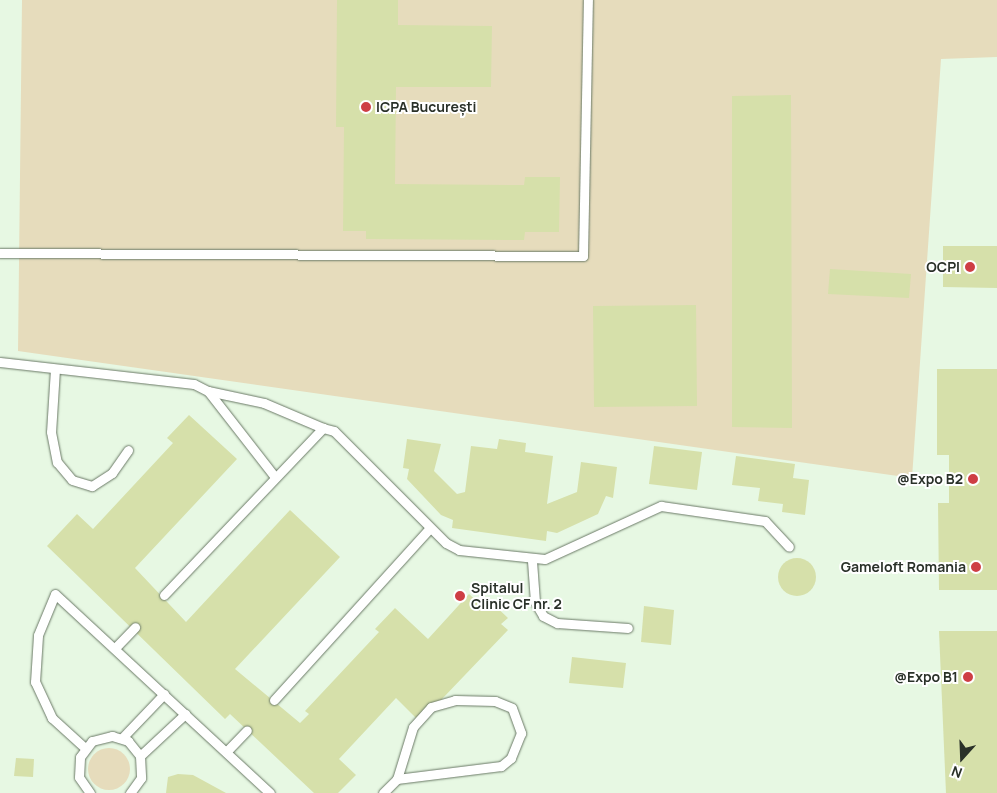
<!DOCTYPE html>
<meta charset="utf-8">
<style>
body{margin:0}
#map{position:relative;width:997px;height:793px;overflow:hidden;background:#e7f8e3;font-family:Manrope,sans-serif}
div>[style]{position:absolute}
.green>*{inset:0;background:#e6dcbc}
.round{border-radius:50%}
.building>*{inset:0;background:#d6e0aa}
.roads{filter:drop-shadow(0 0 1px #6a7966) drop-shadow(0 0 1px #6a7966)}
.lane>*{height:9px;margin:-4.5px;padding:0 4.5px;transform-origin:4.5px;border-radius:4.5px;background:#fff}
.dots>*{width:14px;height:14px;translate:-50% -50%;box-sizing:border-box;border:2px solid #fff;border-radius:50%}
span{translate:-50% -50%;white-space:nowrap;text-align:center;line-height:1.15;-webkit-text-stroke:4px #fff;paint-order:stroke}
.poi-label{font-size:14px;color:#2a3129;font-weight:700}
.left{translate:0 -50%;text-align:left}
.right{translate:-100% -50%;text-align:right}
.north{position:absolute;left:937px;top:733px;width:50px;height:50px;-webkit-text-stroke:4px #fff;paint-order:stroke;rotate:200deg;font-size:14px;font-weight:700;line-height:20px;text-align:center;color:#2a3129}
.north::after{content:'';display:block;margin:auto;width:18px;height:22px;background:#2a3129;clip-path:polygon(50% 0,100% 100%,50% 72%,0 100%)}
</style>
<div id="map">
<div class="green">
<div style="clip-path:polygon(22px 0,997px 0,997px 57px,941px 59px,912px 478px,18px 351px)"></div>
<div class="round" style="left:88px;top:748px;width:42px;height:42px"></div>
</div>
<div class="building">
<div style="clip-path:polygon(337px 0,398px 0,398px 25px,492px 26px,491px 87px,396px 87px,395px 184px,524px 185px,525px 177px,560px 177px,559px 232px,525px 232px,524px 240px,366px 239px,366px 231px,343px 231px,344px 127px,336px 127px)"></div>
<div style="clip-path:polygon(791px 95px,792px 428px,732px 427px,732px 96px)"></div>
<div style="clip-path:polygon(943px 246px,997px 246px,997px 288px,943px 287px)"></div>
<div style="clip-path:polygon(830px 269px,911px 274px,909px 298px,828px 294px)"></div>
<div style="clip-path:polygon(696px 305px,697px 406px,594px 407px,593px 306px)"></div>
<div style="clip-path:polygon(937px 369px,997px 369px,997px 590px,939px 590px,938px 503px,949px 503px,949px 455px,937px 455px)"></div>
<div style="clip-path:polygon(189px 415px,237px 459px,135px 568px,186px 622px,290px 510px,340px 557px,235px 669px,300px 723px,309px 714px,305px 711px,379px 632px,375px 629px,395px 608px,428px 639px,469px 594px,484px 608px,490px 601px,508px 618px,501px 624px,508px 630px,420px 722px,396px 698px,339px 759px,356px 775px,338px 793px,314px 793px,230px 714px,225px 719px,47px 546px,77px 514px,93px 529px,173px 443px,167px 438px)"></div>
<div style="clip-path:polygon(407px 439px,441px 444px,434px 471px,457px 494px,465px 492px,471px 446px,497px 449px,499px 439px,526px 443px,525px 452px,553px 456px,547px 504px,577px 492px,581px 462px,617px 467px,613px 498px,606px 496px,598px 514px,557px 533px,547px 531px,546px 541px,452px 528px,453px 520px,441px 515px,407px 479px,409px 469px,403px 468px)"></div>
<div style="clip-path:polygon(654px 446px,702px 452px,697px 490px,649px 484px)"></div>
<div style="clip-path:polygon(736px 456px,795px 464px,793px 478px,809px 480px,805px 515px,782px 512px,783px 504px,758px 501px,760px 488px,732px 485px)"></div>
<div class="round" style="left:778px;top:558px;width:38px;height:38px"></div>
<div style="clip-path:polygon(644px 606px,674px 610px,671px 645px,641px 642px)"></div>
<div style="clip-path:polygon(939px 631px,997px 631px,997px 793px,946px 793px)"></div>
<div style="clip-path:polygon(572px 657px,626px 663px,623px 688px,569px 683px)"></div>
<div style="clip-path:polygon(16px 758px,34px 759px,33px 777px,14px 776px)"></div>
<div style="clip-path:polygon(178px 774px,193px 775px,226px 793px,166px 793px,168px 777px)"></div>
</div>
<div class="roads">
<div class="lane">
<div style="left:0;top:253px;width:583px;rotate:0.29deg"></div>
<div style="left:583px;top:256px;width:256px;rotate:-88.9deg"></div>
<div style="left:0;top:362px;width:195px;rotate:6.5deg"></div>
<div style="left:194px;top:384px;width:16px;rotate:27deg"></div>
<div style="left:208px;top:391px;width:109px;rotate:52.1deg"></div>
<div style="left:55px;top:369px;width:63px;rotate:93.6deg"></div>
<div style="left:51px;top:432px;width:31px;rotate:79deg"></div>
<div style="left:57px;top:462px;width:23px;rotate:50deg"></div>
<div style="left:72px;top:480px;width:21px;rotate:17deg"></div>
<div style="left:92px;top:486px;width:24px;rotate:-33deg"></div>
<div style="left:112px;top:473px;width:28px;rotate:-55deg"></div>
<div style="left:208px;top:391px;width:57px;rotate:12.1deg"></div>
<div style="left:264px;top:403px;width:64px;rotate:23deg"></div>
<div style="left:532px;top:561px;width:41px;rotate:85.8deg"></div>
<div style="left:535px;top:602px;width:16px;rotate:60deg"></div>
<div style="left:543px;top:616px;width:16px;rotate:27deg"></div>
<div style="left:557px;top:623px;width:71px;rotate:4deg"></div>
<div style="left:164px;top:595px;width:231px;rotate:-46.4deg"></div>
<div style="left:323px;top:428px;width:11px;rotate:15deg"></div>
<div style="left:334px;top:431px;width:158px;rotate:45deg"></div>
<div style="left:446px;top:543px;width:15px;rotate:28deg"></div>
<div style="left:459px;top:550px;width:86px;rotate:6deg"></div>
<div style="left:545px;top:559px;width:128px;rotate:-24.6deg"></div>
<div style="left:661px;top:506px;width:105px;rotate:8.2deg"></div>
<div style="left:765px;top:521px;width:35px;rotate:47deg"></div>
<div style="left:115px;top:648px;width:29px;rotate:-46deg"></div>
<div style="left:274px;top:700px;width:232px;rotate:-47.8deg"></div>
<div style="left:122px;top:738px;width:61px;rotate:-46.3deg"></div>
<div style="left:85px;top:748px;width:45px;rotate:-137.7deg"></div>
<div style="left:52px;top:718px;width:40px;rotate:-115deg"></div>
<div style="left:35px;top:682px;width:47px;rotate:-86.3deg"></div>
<div style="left:38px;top:635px;width:44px;rotate:-67.5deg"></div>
<div style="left:55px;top:594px;width:293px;rotate:42.8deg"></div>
<div style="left:226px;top:752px;width:30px;rotate:-46deg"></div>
<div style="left:140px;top:756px;width:62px;rotate:-43deg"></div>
<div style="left:90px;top:793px;width:19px;rotate:-125deg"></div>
<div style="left:79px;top:777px;width:20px;rotate:-87deg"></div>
<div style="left:80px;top:757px;width:20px;rotate:-53deg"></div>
<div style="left:92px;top:741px;width:21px;rotate:-14deg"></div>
<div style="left:112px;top:736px;width:17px;rotate:17deg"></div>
<div style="left:128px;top:741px;width:19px;rotate:51deg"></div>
<div style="left:140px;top:756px;width:22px;rotate:87deg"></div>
<div style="left:141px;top:778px;width:19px;rotate:126deg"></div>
<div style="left:383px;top:793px;width:20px;rotate:-45deg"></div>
<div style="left:397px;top:779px;width:54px;rotate:-72.9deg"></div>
<div style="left:413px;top:727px;width:27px;rotate:-48deg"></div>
<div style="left:431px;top:707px;width:25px;rotate:-16deg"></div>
<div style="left:455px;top:700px;width:40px;rotate:1.4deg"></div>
<div style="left:495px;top:701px;width:18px;rotate:22deg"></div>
<div style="left:512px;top:708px;width:27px;rotate:70deg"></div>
<div style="left:521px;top:733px;width:27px;rotate:112deg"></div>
<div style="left:511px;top:758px;width:13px;rotate:141deg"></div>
<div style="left:501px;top:766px;width:105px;rotate:172.9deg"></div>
</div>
</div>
<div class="dots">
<div style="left:366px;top:107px;background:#ce3e44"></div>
<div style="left:970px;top:267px;background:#ce3e44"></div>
<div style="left:973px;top:479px;background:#ce3e44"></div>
<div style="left:976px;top:567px;background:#ce3e44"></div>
<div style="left:460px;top:596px;background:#ce3e44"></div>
<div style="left:968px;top:677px;background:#ce3e44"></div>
</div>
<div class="poi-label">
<span class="left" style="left:376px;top:107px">ICPA București</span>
<span class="right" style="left:960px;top:267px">OCPI</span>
<span class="right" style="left:963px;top:479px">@Expo B2</span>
<span class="right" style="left:966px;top:567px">Gameloft Romania</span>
<span class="left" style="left:471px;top:596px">Spitalul<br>Clinic CF nr. 2</span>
<span class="right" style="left:958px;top:677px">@Expo B1</span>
</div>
<div class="north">N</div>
</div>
